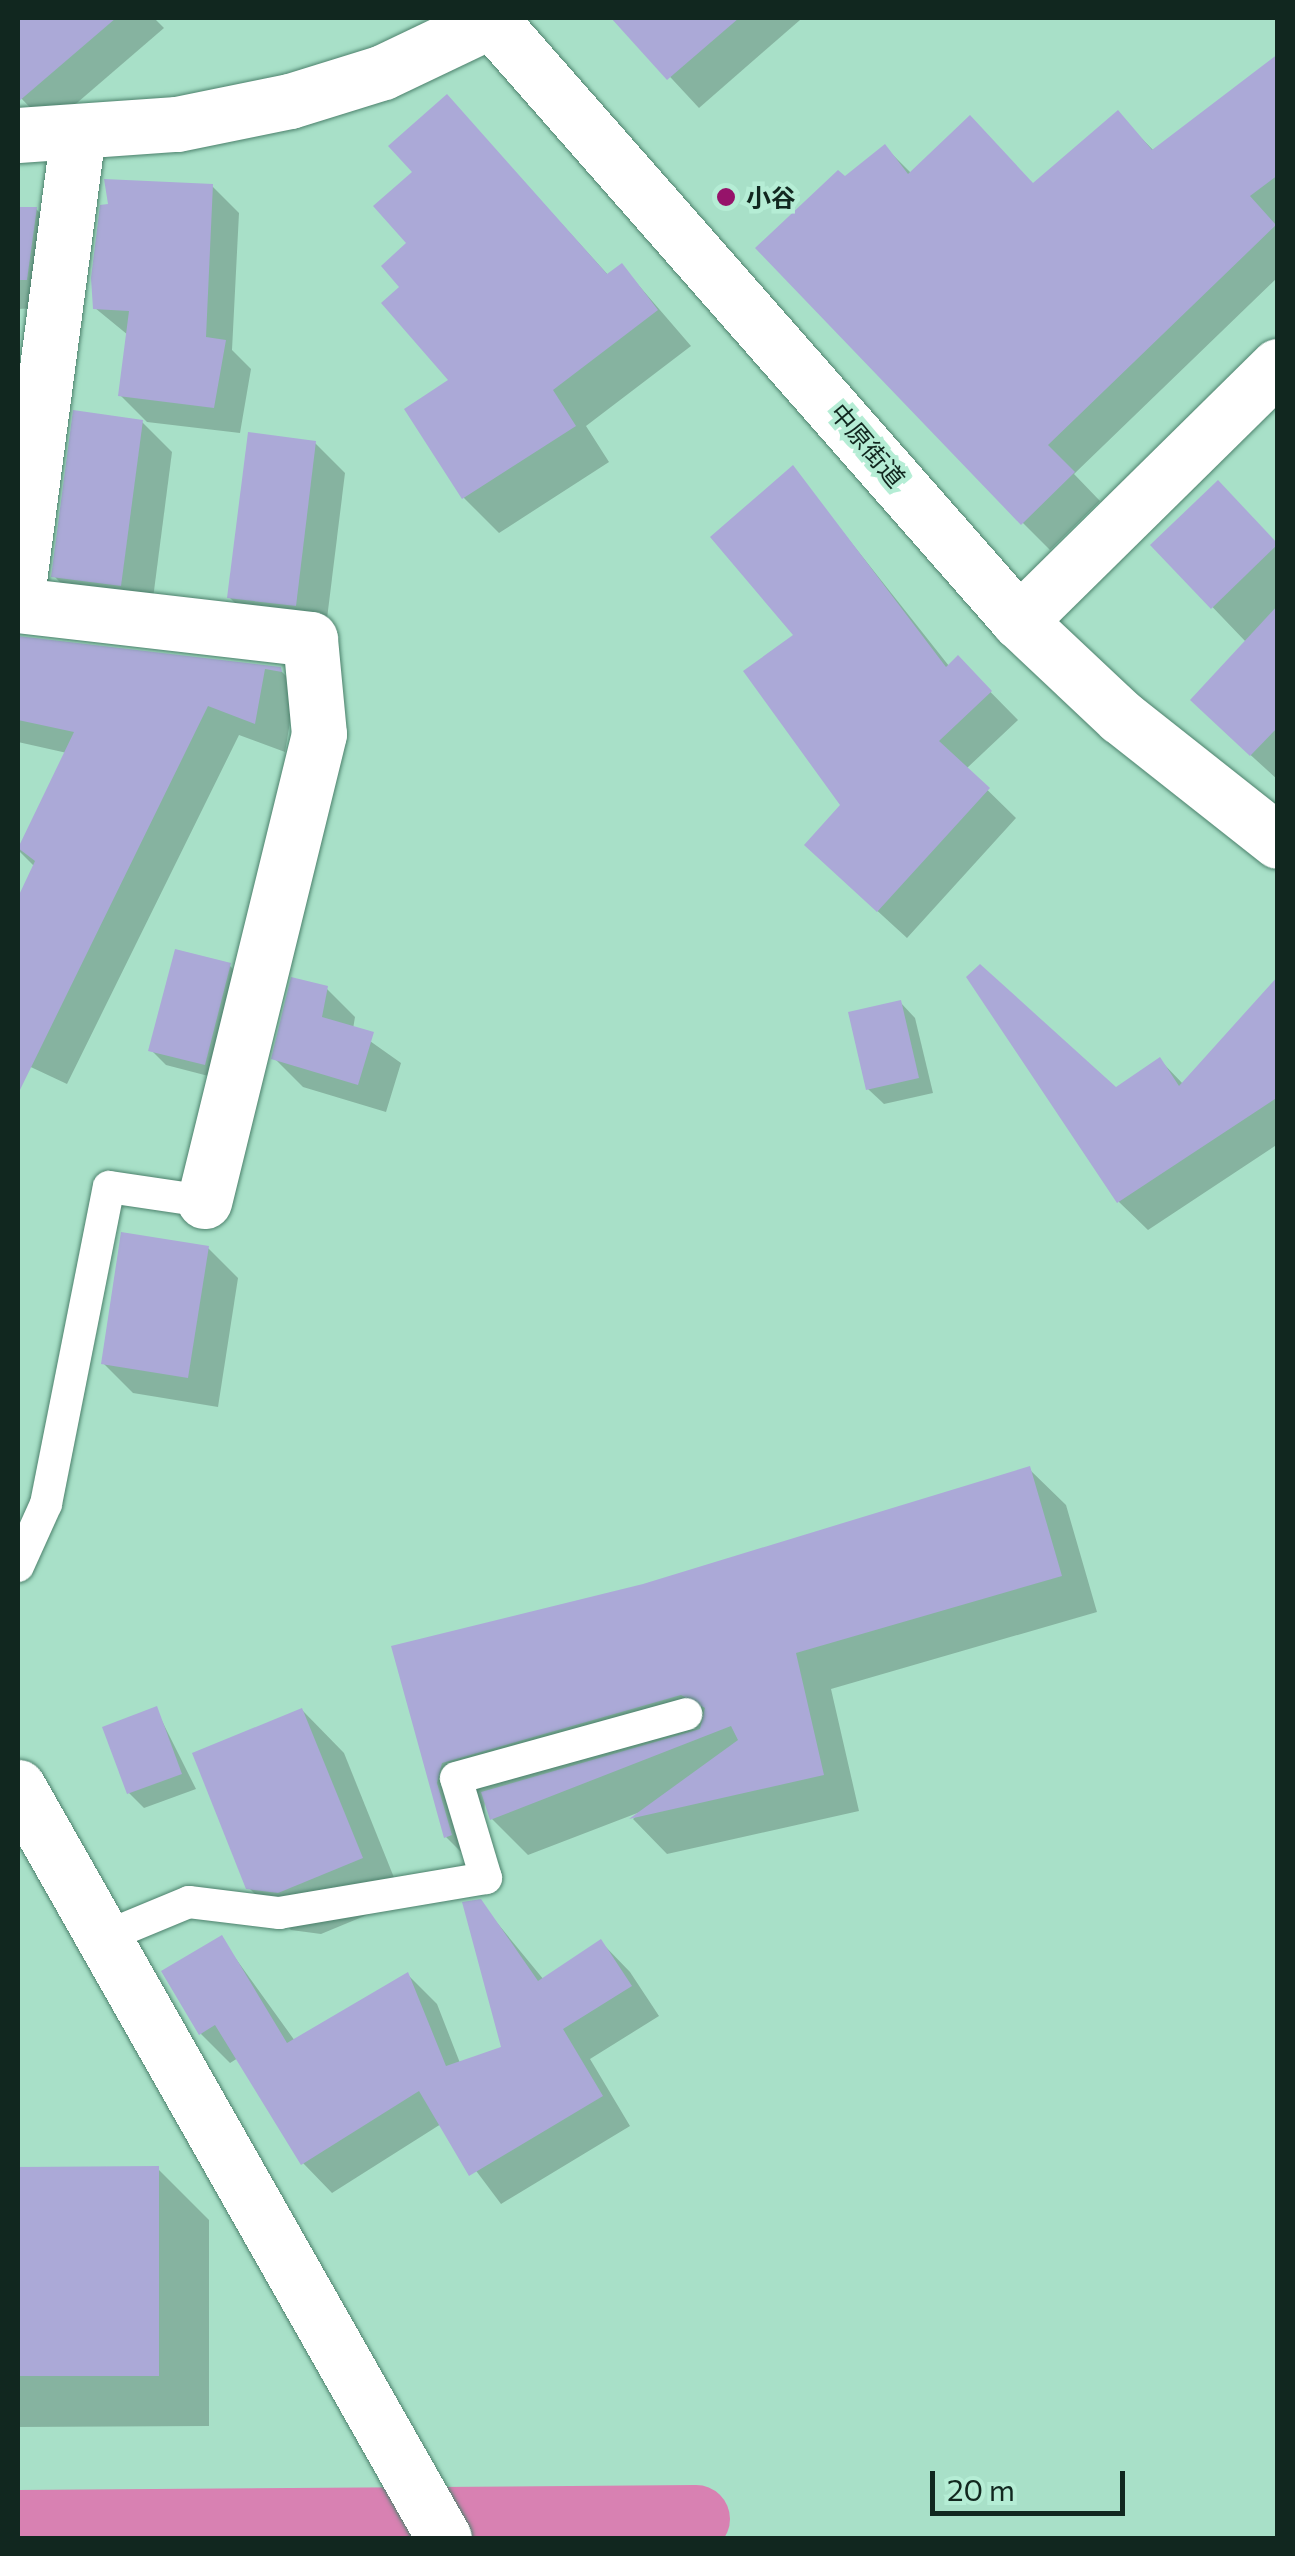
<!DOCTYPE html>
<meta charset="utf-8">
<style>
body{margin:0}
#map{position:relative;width:1295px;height:2556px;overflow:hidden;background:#a8e0c8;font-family:Commissioner,"Noto Sans JP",sans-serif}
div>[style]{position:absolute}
.shadow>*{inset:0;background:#0003}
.canal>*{height:68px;margin:-34px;padding:0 34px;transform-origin:34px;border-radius:34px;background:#d881b2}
.building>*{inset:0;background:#aba9d7}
.roads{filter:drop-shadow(0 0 2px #4c816c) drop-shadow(0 0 2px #4c816c)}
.lane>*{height:32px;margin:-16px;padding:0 16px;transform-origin:16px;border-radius:16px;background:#fff}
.street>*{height:55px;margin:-27.5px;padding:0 27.5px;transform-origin:27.5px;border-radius:27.5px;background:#fff}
.secondary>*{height:55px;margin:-27.5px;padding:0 27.5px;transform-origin:27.5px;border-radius:27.5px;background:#fff}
.primary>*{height:55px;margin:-27.5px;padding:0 27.5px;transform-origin:27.5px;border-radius:27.5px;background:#fff}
.dots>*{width:28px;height:28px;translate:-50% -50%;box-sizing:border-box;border:5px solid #b5edd5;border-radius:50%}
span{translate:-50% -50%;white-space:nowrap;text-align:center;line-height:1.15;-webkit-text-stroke:9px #b5edd5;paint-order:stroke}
.poi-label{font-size:25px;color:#11271f;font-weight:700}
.left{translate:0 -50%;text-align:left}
.street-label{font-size:25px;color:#11271f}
.frame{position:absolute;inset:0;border:20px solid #11271f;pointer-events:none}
.scale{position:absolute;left:930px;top:2471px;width:195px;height:45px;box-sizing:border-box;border:5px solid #11271f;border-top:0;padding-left:12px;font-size:30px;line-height:35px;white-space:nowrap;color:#11271f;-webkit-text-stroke:8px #b5edd5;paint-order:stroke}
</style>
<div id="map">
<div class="shadow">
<div style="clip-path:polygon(18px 18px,154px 18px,164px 28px,49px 127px,18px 95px)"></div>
<div style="clip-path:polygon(627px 18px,798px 18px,800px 20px,699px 108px,620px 23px)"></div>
<div style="clip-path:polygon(1278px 57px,1278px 277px,1074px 474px,1100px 501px,1050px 550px,1023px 523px,845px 179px,885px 147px,912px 174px,1034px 186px,1118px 114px,1154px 151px)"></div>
<div style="clip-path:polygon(447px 97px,609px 276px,622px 266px,691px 346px,586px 426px,609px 462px,499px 533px,464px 498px,452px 381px,402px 287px,415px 172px)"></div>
<div style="clip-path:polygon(212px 186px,239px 213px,232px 350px,251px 369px,240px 433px,147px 422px,121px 396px,128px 335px,95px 308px)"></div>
<div style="clip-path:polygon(36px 209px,65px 238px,55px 307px,18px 309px,18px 401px,18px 210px)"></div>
<div style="clip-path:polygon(142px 422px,172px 452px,151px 614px,84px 607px,54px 576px)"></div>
<div style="clip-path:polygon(315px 443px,345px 473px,325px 635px,259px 627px,229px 597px)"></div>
<div style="clip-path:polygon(793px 469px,949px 666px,958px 659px,1018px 720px,966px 769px,1016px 818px,907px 938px,836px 873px,844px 806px,797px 635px)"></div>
<div style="clip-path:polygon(1278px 544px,1278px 780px,1221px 728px,1246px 642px,1154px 546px)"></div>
<div style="clip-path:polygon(40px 642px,280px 670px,307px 697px,294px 698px,285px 752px,239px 735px,67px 1084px,18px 1061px,18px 903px,35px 867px,19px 851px,67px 753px,18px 742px,18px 659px,35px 682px)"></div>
<div style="clip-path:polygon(229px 965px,244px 980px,220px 1079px,166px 1065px,151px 1050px)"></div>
<div style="clip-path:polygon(1278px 979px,1278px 1144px,1148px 1230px,1119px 1202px,1115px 1090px,1160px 1060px,1184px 1085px)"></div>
<div style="clip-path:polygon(327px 989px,355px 1017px,353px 1029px,401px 1063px,386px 1112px,303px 1087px,274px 1058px)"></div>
<div style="clip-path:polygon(900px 1002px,915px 1018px,933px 1093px,884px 1104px,868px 1089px)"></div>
<div style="clip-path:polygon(208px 1248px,238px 1278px,218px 1407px,133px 1393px,103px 1363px)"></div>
<div style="clip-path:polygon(1029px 1469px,1066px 1505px,1097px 1612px,831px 1689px,859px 1811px,667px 1854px,633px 1819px,640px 1812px,528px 1855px,492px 1819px,485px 1797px,482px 1873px,446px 1837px,394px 1648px,644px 1586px)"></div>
<div style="clip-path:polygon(156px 1709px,196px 1789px,144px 1808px,129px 1793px)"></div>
<div style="clip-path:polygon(302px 1710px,344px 1753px,403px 1900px,321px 1934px,291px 1930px,248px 1887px)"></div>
<div style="clip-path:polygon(480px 1902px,544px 1980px,601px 1942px,630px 1972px,659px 2016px,590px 2059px,630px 2126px,501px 2204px,441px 2124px,332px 2193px,303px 2163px,238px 2058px,230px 2063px,201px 2034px,221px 1938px,295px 2041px,408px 1975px,437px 2004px,460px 2063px,504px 2048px)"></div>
<div style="clip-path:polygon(18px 2169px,158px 2169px,209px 2220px,209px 2426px,18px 2427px)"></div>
</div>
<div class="canal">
<div style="left:18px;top:2524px;width:678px;rotate:-0.42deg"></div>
</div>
<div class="building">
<div style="clip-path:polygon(18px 18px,116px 18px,18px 102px)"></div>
<div style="clip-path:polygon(611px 18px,739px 18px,667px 80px)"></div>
<div style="clip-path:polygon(1278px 54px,1278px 175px,1250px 196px,1276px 225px,1048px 445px,1075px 472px,1021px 525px,755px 248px,838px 170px,845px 176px,885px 144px,908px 174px,970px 115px,1033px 183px,1118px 110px,1152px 150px)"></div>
<div style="clip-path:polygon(447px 94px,607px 274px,622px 263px,658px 310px,553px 390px,576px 426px,462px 499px,404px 409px,448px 380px,381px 303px,399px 287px,381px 266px,406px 243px,373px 206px,412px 172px,388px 146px)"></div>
<div style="clip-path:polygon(104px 179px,213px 184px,206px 337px,226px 340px,214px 408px,118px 396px,129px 311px,93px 309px,91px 278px,100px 205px,108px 204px)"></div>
<div style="clip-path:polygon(18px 207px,37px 207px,27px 280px,18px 280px)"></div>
<div style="clip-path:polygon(73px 410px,143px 420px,121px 586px,51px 577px)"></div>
<div style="clip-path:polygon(248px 432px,316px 441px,296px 606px,227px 598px)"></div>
<div style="clip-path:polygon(793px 465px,946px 667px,958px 655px,992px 691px,939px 741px,990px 788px,877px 912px,804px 845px,840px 805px,743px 671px,793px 635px,710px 537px)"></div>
<div style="clip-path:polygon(1218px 480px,1278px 544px,1211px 609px,1150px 545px)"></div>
<div style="clip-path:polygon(1278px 605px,1278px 727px,1250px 756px,1190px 700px)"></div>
<div style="clip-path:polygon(18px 636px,281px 667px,282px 672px,265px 669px,255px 724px,208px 706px,18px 1094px,18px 897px,35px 861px,18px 848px,74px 732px,18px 720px)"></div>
<div style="clip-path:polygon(175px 949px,231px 963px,205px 1065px,148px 1051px)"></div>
<div style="clip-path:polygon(980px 964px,1116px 1087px,1160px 1057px,1179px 1086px,1278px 976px,1278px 1097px,1117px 1203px,966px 977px)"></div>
<div style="clip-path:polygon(291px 977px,328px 986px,322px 1017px,374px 1032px,358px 1085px,271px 1059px)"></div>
<div style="clip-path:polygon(901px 1000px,919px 1078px,866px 1090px,848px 1012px)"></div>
<div style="clip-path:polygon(121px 1232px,209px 1246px,188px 1378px,101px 1364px)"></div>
<div style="clip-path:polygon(1030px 1466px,1062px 1576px,796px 1653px,824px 1775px,629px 1819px,738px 1740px,731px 1726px,490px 1820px,481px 1792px,700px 1729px,705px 1708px,681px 1695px,442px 1763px,437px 1783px,452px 1835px,444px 1838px,391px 1646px,643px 1584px)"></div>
<div style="clip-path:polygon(157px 1706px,182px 1774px,127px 1794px,102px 1727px)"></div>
<div style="clip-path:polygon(302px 1708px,363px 1858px,278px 1893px,246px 1889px,192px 1753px)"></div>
<div style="clip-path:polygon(481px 1899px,538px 1981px,601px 1939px,632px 1986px,563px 2029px,603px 2096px,469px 2176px,419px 2091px,301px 2165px,215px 2025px,199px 2035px,161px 1971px,222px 1935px,287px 2043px,408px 1972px,446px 2066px,501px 2047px,462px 1902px)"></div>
<div style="clip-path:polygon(159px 2166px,159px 2376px,18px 2376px,18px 2167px)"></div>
</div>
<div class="roads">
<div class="lane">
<div style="left:18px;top:1566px;width:68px;rotate:-65.7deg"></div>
<div style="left:46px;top:1504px;width:323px;rotate:-78.8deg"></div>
<div style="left:109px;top:1187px;width:96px;rotate:8.4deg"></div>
<div style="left:102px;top:1938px;width:94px;rotate:-22.5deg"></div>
<div style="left:189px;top:1902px;width:91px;rotate:7deg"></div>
<div style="left:279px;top:1913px;width:210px;rotate:-9.6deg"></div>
<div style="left:486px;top:1878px;width:104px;rotate:-106.7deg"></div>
<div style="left:456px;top:1778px;width:239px;rotate:-15.5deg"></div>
</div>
<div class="street">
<div style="left:18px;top:588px;width:458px;rotate:-82.5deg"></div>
<div style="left:18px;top:605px;width:294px;rotate:6.6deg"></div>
<div style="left:310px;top:639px;width:95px;rotate:84.6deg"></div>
<div style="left:319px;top:734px;width:481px;rotate:103.8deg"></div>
<div style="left:1019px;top:621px;width:363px;rotate:-44.6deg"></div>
<div style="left:18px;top:1787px;width:863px;rotate:60.44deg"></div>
</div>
<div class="secondary">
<div style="left:18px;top:135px;width:159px;rotate:-4deg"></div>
<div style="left:177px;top:124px;width:115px;rotate:-11.5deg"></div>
<div style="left:290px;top:101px;width:97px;rotate:-17.3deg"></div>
<div style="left:383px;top:72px;width:121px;rotate:-25.5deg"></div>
</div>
<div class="primary">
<div style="left:489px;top:18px;width:803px;rotate:48.69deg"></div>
<div style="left:1019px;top:621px;width:140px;rotate:43.3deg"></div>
<div style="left:1121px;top:717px;width:200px;rotate:38.3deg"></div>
</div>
</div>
<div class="dots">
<div style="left:726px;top:197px;background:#96136a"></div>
</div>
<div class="poi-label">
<span class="left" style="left:746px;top:197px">小谷</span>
</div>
<div class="street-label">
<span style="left:868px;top:445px;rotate:50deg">中原街道</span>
</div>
<div class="frame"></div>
<div class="scale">20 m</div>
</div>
